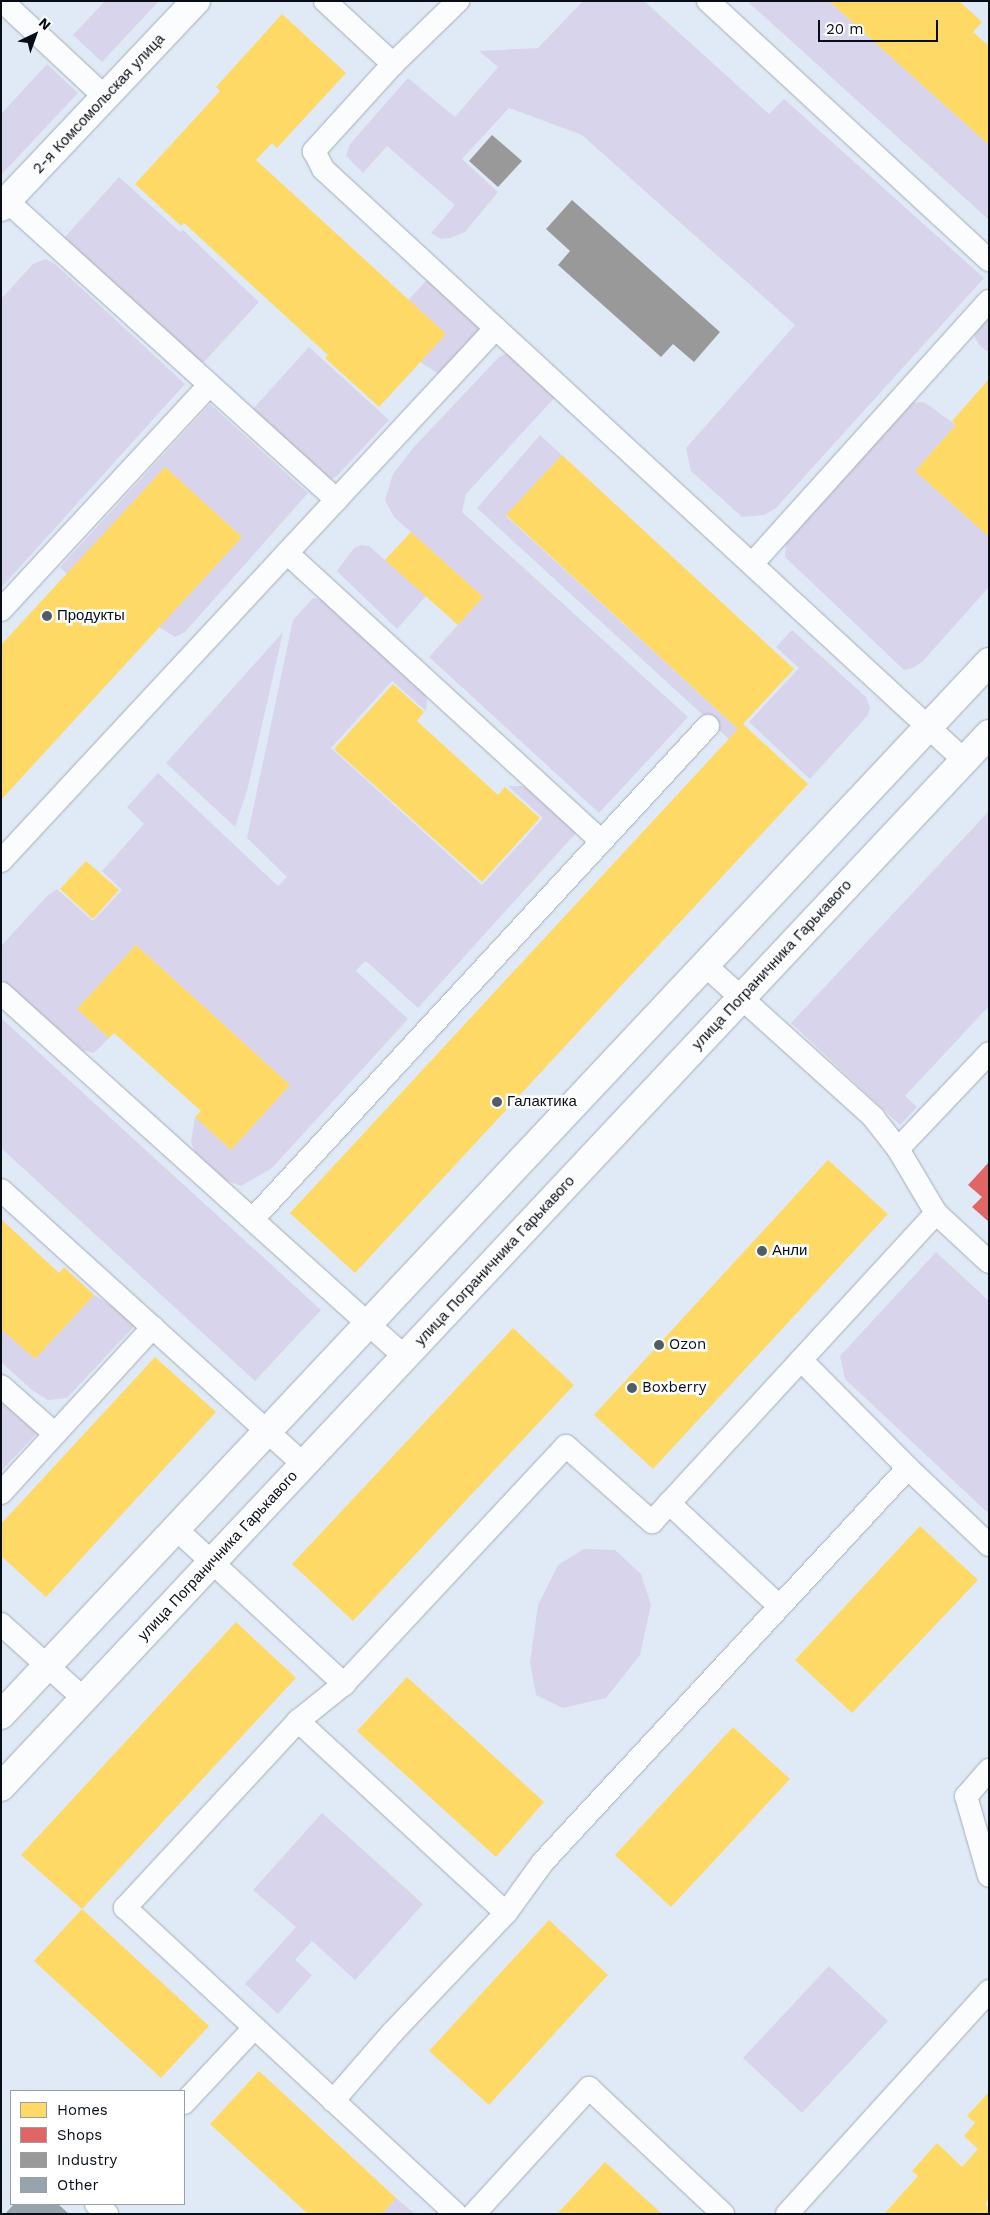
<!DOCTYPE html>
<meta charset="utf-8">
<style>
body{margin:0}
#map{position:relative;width:990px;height:2215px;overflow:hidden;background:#e0eaf6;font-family:"Work Sans",sans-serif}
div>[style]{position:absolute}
.green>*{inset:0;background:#d8d4ec}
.homes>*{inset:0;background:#ffd966}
.shops>*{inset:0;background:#e06666}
.industry>*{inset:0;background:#999}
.building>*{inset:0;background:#95a4ad}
.roads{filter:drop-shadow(0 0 1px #a4acb6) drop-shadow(0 0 1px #a4acb6)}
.lane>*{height:22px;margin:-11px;padding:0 11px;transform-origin:11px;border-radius:11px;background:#fafcfe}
.street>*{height:28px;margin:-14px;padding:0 14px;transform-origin:14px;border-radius:14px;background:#fafcfe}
.secondary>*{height:28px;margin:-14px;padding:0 14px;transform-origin:14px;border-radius:14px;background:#fafcfe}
.dots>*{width:14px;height:14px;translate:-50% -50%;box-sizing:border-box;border:2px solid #fff;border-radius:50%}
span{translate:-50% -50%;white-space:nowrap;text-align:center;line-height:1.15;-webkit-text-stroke:5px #fff;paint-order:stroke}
.street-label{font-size:15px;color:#070e17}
.poi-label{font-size:15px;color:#070e17}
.left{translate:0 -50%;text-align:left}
.frame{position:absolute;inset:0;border:2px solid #070e17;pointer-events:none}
.legend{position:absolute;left:10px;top:2090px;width:175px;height:115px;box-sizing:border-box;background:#fff;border:1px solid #9c9fa2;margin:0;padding:6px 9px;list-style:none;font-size:15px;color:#070e17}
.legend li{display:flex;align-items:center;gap:10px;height:25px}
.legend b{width:25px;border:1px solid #9c9fa2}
.north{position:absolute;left:10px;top:10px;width:50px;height:50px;-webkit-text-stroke:4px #fff;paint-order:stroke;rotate:42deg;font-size:14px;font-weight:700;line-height:20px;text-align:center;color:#070e17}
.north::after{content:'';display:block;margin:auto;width:18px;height:22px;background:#070e17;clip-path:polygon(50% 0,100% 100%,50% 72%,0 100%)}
.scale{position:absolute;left:818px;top:20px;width:120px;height:22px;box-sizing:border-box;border:2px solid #070e17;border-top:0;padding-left:6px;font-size:15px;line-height:18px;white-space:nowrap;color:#070e17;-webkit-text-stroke:4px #fff;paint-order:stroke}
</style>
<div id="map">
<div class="green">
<div style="clip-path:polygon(105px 1px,159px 1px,102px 62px,73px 35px)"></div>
<div style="clip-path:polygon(583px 1px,644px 1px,769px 114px,784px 99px,984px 278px,776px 508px,764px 515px,742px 517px,691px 471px,686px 448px,795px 325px,582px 135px,509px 108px,462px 159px,498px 192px,465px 232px,450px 238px,441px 239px,431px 233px,455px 205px,387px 146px,363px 173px,346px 156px,350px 144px,408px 78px,455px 117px,498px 67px,479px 51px,538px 48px)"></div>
<div style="clip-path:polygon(747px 1px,829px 1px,989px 145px,989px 220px)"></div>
<div style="clip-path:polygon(47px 64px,78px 93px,1px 175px,1px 114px)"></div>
<div style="clip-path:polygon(119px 177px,180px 232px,183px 230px,259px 302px,204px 362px,200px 363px,64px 238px)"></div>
<div style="clip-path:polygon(46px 259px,55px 264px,185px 384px,1px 588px,1px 299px,33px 264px)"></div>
<div style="clip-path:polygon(427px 280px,476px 320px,478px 328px,478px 335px,439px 374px,420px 362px,408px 300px)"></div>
<div style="clip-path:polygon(989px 312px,989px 353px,979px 345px,974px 336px,978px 324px)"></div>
<div style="clip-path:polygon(309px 347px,389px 420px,337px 476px,330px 480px,251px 411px)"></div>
<div style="clip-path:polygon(508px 353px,558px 394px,466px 494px,462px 512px,688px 717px,599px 813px,429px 657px,483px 597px,394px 517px,385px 500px,393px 474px,414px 447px,499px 357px)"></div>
<div style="clip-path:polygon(924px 402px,956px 425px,915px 471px,989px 537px,989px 587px,923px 661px,913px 668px,904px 670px,785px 557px,786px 543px,910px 403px)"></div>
<div style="clip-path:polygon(210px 404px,308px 493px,185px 632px,175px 637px,159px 627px,242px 537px,165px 467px,67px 574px,60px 567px)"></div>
<div style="clip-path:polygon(540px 435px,562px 455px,506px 516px,738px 729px,729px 739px,477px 508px)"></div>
<div style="clip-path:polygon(361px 545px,369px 546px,426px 596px,397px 629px,337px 571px,354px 548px)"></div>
<div style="clip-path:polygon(313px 598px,321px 599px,424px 691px,427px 700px,426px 711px,392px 681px,331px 748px,482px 885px,543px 818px,508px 786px,527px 786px,574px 826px,576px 833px,418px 1008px,366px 961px,361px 965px,356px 971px,408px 1019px,272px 1168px,241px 1186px,225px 1180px,195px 1152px,191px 1142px,195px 1117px,231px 1150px,290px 1085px,136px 945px,77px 1009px,109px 1038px,94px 1053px,82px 1050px,1px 979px,1px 946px,46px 897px,57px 889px,93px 921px,122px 890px,102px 871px,144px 824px,127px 807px,158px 773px,278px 886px,287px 877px,247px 838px,293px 620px)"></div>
<div style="clip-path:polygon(792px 630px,866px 697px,870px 708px,868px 715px,810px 779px,749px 722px,799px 668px,776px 647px)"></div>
<div style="clip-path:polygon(283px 632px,248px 787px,235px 827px,166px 763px)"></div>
<div style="clip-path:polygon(989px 811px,989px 1006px,905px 1096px,917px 1107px,900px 1125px,791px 1023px)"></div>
<div style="clip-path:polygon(1px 1018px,321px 1310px,255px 1381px,1px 1148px)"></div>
<div style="clip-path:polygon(936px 1252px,989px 1301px,989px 1514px,845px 1379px,840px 1356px)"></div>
<div style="clip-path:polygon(94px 1295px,138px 1322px,67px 1398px,48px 1400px,32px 1390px,1px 1362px,1px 1329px,35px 1359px)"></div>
<div style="clip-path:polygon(1px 1402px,37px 1433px,1px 1471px)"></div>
<div style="clip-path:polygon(584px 1549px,615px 1550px,641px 1574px,651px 1605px,640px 1655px,606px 1698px,563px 1708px,536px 1695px,530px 1662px,538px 1605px,558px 1565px)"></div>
<div style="clip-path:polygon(322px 1813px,423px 1904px,355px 1980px,312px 1941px,295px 1960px,312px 1975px,278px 2014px,245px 1984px,296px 1927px,253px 1890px)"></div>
<div style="clip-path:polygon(829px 1966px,888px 2021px,802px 2113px,743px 2058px)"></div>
<div style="clip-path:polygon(396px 2198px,415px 2214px,382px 2214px)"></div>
</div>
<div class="homes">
<div style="clip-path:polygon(829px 1px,959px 1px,982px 22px,973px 32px,989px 46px,989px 145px)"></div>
<div style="clip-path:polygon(282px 14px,346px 73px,277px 148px,272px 143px,256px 160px,446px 334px,379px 407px,325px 358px,328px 355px,184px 223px,181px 226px,135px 184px,220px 91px,216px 87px)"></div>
<div style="clip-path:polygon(989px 379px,989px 537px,915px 471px,956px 425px,952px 421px)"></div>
<div style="clip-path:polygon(562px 455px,794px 669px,743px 724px,808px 784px,355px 1273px,290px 1213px,738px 729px,506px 515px)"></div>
<div style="clip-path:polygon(165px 467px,242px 537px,1px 800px,1px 645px)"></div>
<div style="clip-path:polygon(411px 532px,483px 597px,458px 625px,385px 560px)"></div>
<div style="clip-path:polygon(393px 684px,424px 712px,417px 721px,498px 795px,505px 787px,540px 818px,482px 882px,334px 749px)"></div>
<div style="clip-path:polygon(86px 861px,119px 890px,93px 919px,60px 889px)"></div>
<div style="clip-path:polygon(136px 945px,290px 1085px,231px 1150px,195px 1117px,201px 1111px,114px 1033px,109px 1038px,77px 1009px)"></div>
<div style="clip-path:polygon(828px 1160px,888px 1214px,653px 1469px,594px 1415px)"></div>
<div style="clip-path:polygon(1px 1219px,59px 1273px,64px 1267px,94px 1295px,35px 1359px,1px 1329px)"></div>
<div style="clip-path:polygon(513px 1328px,574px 1385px,353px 1621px,292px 1564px)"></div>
<div style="clip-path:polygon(155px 1357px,216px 1412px,46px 1597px,1px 1556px,1px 1524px)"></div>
<div style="clip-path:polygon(920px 1526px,978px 1580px,852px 1713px,795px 1660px)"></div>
<div style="clip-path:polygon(236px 1622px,296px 1678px,82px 1909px,21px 1855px)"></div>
<div style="clip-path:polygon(407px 1677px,544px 1802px,496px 1857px,357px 1731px)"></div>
<div style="clip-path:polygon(733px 1727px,790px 1779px,671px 1907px,615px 1855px)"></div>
<div style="clip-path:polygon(82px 1909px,209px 2026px,161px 2078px,34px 1961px)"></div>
<div style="clip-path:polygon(549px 1920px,608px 1975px,489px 2105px,429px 2051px)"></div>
<div style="clip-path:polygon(259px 2071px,396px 2198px,382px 2214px,308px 2214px,210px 2124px)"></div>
<div style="clip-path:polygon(989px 2092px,989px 2199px,986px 2202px,989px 2214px,884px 2214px,918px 2176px,912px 2171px,937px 2143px,962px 2167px,978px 2149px,964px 2136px,975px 2123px,967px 2116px)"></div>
<div style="clip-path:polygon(605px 2162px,662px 2214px,557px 2214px)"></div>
</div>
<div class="shops">
<div style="clip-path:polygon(989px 1162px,989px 1222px,972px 1207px,982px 1197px,968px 1185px)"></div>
</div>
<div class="industry">
<div style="clip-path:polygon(492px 135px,522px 161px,498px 187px,469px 161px)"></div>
<div style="clip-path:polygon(572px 200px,720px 332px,694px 362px,673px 344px,661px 357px,558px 265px,570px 251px,546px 229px)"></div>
</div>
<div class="building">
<div style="clip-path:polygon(14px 2204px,58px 2204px,69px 2214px,5px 2214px)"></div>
</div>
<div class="roads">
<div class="lane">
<div style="left:2px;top:1px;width:141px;rotate:43deg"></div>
<div style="left:325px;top:1px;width:93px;rotate:42.8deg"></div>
<div style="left:393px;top:64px;width:118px;rotate:132.2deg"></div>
<div style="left:314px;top:151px;width:20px;rotate:63deg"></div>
<div style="left:323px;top:169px;width:872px;rotate:42.68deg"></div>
<div style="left:708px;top:1px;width:382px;rotate:42.7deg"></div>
<div style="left:393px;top:64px;width:91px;rotate:-44.1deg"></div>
<div style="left:7px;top:201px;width:445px;rotate:42.2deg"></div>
<div style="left:287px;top:553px;width:426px;rotate:42.5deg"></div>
<div style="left:752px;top:564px;width:354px;rotate:-48deg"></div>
<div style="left:1px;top:610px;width:306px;rotate:-47.2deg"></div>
<div style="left:1px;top:861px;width:727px;rotate:-47.12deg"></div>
<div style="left:705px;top:965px;width:227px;rotate:42.1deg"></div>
<div style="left:873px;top:1117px;width:41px;rotate:52deg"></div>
<div style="left:898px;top:1149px;width:74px;rotate:59.3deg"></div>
<div style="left:936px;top:1213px;width:72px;rotate:42.8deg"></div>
<div style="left:1px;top:993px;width:544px;rotate:42.02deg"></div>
<div style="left:898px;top:1149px;width:132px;rotate:-46.5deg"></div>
<div style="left:1px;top:1190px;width:409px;rotate:42.2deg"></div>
<div style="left:253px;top:1219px;width:671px;rotate:-47.3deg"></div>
<div style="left:1px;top:1386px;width:72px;rotate:41.6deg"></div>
<div style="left:908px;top:1468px;width:112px;rotate:43.5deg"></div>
<div style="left:1px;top:1493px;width:225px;rotate:-47.5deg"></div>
<div style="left:669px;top:1503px;width:151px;rotate:43.1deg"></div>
<div style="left:176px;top:1529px;width:229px;rotate:42.7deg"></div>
<div style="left:1px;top:1624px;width:112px;rotate:42.1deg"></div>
<div style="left:298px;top:1721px;width:283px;rotate:42.7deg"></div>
<div style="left:989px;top:1770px;width:35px;rotate:131deg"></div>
<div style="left:966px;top:1796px;width:83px;rotate:74deg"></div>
<div style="left:333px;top:2101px;width:91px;rotate:-49deg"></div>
<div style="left:393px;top:2032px;width:164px;rotate:-46.5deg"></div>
<div style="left:506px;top:1913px;width:63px;rotate:-54deg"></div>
<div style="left:543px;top:1862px;width:537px;rotate:-47.19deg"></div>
<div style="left:908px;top:1468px;width:152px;rotate:-134.7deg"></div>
<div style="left:184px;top:2103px;width:101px;rotate:-47deg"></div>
<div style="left:96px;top:2204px;width:15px;rotate:42deg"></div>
<div style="left:456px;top:2214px;width:451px;rotate:-137.2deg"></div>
<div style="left:125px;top:1908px;width:255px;rotate:-47.2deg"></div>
<div style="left:298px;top:1721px;width:59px;rotate:-38.8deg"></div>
<div style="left:344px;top:1684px;width:325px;rotate:-47deg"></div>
<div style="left:566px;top:1446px;width:115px;rotate:41.5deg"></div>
<div style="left:652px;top:1522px;width:420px;rotate:-47.4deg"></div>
<div style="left:474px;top:2214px;width:171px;rotate:-47.6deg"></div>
<div style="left:589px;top:2088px;width:184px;rotate:43.2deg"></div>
<div style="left:787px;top:2214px;width:301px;rotate:-47.8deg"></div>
</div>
<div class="street">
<div style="left:1px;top:207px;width:284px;rotate:-46.6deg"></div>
</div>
<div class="secondary">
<div style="left:1px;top:1715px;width:1444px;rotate:-46.82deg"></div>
<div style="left:1px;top:1787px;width:1444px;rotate:-46.82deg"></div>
</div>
</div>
<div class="dots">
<div style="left:47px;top:616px;background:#535b65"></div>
<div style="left:497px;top:1102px;background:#535b65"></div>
<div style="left:762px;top:1251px;background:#535b65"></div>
<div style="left:659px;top:1345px;background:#535b65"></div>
<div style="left:632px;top:1388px;background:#535b65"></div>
</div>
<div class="street-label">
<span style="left:99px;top:104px;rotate:-47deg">2-я Комсомольская улица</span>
<span style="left:772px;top:965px;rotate:-47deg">улица Пограничника Гарькавого</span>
<span style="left:495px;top:1261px;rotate:-47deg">улица Пограничника Гарькавого</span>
<span style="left:218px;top:1556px;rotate:-47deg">улица Пограничника Гарькавого</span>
</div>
<div class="poi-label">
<span class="left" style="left:57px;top:616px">Продукты</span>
<span class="left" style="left:507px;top:1102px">Галактика</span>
<span class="left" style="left:772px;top:1251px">Анли</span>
<span class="left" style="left:669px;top:1345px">Ozon</span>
<span class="left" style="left:642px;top:1388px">Boxberry</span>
</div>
<div class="frame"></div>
<ul class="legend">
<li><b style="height:14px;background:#ffd966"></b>Homes</li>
<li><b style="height:14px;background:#e06666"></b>Shops</li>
<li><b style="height:14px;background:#999"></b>Industry</li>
<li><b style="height:14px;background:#95a4ad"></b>Other</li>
</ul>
<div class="north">N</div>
<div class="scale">20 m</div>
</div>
